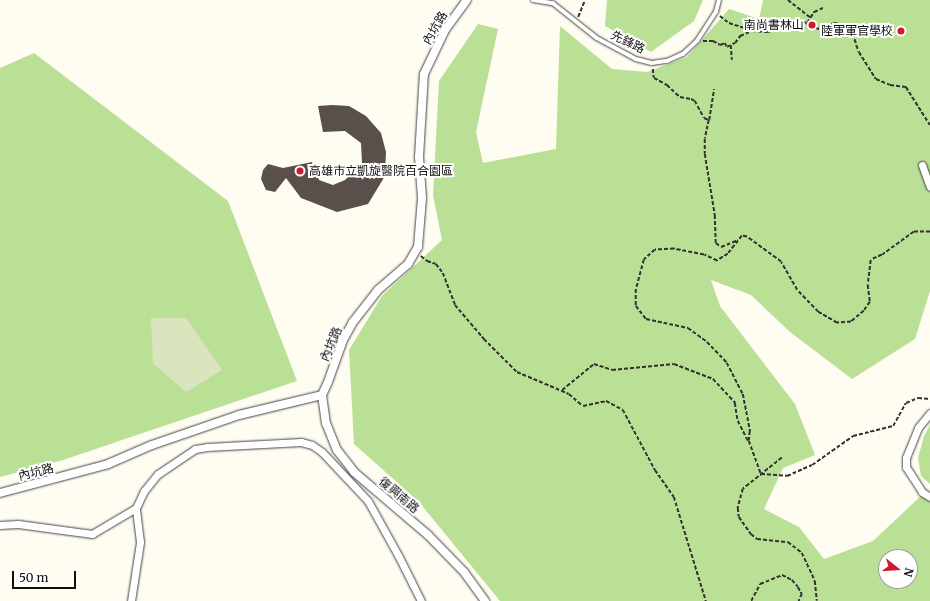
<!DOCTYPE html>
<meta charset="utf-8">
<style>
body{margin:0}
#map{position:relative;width:930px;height:601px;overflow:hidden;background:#fffcf2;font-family:Merriweather,"Noto Sans TC",serif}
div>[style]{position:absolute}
.forest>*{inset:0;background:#bae095}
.cemetery>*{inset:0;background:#dae5c0}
.building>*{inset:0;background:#5a504b}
.path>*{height:1.5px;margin-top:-0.75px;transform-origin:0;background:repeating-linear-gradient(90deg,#323232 0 4px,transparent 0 6px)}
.roads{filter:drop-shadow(0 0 1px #434343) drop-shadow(0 0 1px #434343)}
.service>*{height:3.5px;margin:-1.75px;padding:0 1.75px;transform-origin:1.75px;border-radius:1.75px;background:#fff}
.minor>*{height:7px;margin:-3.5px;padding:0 3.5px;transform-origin:3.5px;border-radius:3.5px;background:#fff}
.tertiary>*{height:8px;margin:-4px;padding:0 4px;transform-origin:4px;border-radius:4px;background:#fff}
.dots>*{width:11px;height:11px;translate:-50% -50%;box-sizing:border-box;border:2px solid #fff;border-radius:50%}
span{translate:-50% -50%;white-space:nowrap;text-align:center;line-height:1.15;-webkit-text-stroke:4px #fff;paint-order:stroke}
.poi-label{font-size:12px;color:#101010}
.right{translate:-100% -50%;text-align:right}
.left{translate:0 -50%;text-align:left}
.street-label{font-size:12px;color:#101010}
.north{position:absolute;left:878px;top:549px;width:40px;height:40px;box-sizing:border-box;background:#fff;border:1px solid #9f9f9f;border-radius:50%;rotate:107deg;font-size:11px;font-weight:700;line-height:16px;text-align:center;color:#101010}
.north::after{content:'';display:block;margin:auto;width:14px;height:18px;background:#ce1a2a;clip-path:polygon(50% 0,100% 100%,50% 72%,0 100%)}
.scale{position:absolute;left:12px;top:571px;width:64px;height:18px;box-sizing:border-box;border:2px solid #101010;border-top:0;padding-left:5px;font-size:12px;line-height:14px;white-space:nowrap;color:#101010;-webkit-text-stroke:3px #fff;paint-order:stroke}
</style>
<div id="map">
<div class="forest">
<div style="clip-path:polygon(607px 0,703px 0,694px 21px,651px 52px,605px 26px)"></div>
<div style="clip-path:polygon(evenodd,763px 0,930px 0,930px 291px,915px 339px,852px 379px,790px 332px,751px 295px,711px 280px,720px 306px,795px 404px,815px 455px,783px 468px,764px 509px,799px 527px,824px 559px,873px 541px,923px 494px,930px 495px,930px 601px,500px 601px,419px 502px,354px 444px,349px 350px,382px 296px,442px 240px,433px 195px,439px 81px,478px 24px,498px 29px,476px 132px,483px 163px,556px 149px,560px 26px,612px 69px,647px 72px,687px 57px,729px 9px,759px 19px,763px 0,886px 557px,910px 557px,910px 581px,886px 581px,886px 557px)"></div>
<div style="clip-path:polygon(34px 53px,228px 201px,297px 381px,63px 460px,0 477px,0 68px)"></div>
<div style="clip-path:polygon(930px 425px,930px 484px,921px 476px,918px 458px,924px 436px)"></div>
</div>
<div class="cemetery">
<div style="clip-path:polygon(151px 318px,186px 318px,222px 370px,186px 392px,153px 363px)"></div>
</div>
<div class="building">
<div style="clip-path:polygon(332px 105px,349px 106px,366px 116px,381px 133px,386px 152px,385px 176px,368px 204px,337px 212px,301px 198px,286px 178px,275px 192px,266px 190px,261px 179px,263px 170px,268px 164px,283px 168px,312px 162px,319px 180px,333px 185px,345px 180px,362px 163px,361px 143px,345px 131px,323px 132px,318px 106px)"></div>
</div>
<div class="path">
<div style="left:788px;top:0;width:28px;rotate:38deg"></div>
<div style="left:720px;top:16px;width:11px;rotate:38deg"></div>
<div style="left:729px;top:23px;width:23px;rotate:18deg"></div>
<div style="left:578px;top:17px;width:18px;rotate:-68deg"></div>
<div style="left:807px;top:23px;width:13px;rotate:-58deg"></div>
<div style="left:814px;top:12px;width:10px;rotate:-24deg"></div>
<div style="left:703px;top:41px;width:10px"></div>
<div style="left:713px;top:41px;width:8px;rotate:30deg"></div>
<div style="left:720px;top:45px;width:5px;rotate:-22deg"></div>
<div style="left:725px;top:43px;width:4px;rotate:63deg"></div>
<div style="left:727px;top:47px;width:9px;rotate:-27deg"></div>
<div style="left:735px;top:43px;width:9px;rotate:-54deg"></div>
<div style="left:740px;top:36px;width:13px;rotate:-23deg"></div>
<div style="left:752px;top:31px;width:16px;rotate:4deg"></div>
<div style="left:768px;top:32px;width:31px;rotate:-22deg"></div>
<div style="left:797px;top:20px;width:10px;rotate:17deg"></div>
<div style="left:807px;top:23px;width:3px;rotate:72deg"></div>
<div style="left:808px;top:26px;width:2px;rotate:-63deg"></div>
<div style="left:809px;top:24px;width:7px;rotate:34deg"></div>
<div style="left:815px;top:28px;width:5px;rotate:11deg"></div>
<div style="left:820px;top:29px;width:16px;rotate:-22deg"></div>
<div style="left:835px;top:23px;width:17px;rotate:17deg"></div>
<div style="left:851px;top:28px;width:25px;rotate:72deg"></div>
<div style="left:859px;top:52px;width:32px;rotate:58deg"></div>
<div style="left:876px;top:79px;width:15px;rotate:23deg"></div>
<div style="left:890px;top:85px;width:16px;rotate:7deg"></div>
<div style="left:906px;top:87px;width:45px;rotate:57.7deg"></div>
<div style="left:731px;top:45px;width:15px;rotate:86deg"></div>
<div style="left:653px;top:69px;width:9px;rotate:84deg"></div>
<div style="left:654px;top:78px;width:15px;rotate:28deg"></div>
<div style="left:667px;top:85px;width:18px;rotate:43deg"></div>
<div style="left:680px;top:97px;width:11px;rotate:10deg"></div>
<div style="left:691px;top:99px;width:4px;rotate:27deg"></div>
<div style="left:695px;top:101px;width:19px;rotate:62deg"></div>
<div style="left:704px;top:118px;width:5px;rotate:22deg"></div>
<div style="left:709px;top:120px;width:19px;rotate:102deg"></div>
<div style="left:705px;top:139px;width:15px;rotate:90deg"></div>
<div style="left:705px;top:154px;width:62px;rotate:80.7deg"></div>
<div style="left:715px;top:215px;width:28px;rotate:88deg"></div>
<div style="left:716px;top:243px;width:6px;rotate:39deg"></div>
<div style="left:721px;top:247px;width:18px;rotate:-22deg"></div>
<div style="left:709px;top:120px;width:31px;rotate:-81deg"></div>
<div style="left:930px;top:232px;width:16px;rotate:180deg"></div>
<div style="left:914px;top:232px;width:39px;rotate:144deg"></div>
<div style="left:882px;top:255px;width:12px;rotate:156deg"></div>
<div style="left:871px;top:260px;width:25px;rotate:97deg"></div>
<div style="left:868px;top:285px;width:17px;rotate:83deg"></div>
<div style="left:870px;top:302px;width:11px;rotate:124deg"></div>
<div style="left:864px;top:311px;width:17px;rotate:140deg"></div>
<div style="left:851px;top:322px;width:14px;rotate:176deg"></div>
<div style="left:837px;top:323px;width:22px;rotate:-150deg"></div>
<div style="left:818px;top:312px;width:30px;rotate:-134deg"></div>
<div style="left:797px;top:290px;width:32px;rotate:-120deg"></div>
<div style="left:781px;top:262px;width:42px;rotate:-143.7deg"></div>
<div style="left:747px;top:237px;width:5px;rotate:-169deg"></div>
<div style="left:742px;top:236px;width:23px;rotate:128deg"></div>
<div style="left:728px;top:254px;width:13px;rotate:148deg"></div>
<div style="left:717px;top:261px;width:14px;rotate:-155deg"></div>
<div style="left:704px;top:255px;width:31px;rotate:-169deg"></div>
<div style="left:674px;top:249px;width:19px;rotate:177deg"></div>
<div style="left:655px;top:250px;width:15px;rotate:138deg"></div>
<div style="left:644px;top:260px;width:30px;rotate:105deg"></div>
<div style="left:636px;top:289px;width:17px;rotate:90deg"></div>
<div style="left:636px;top:306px;width:16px;rotate:52deg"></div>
<div style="left:646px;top:319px;width:43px;rotate:12.1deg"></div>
<div style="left:688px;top:328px;width:24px;rotate:36deg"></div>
<div style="left:707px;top:342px;width:29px;rotate:46deg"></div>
<div style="left:727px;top:363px;width:35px;rotate:63deg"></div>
<div style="left:743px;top:394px;width:38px;rotate:79deg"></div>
<div style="left:750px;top:431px;width:10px;rotate:96deg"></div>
<div style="left:749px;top:441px;width:35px;rotate:70deg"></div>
<div style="left:761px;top:474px;width:26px;rotate:4deg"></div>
<div style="left:787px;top:476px;width:27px;rotate:-24deg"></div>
<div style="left:812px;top:465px;width:50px;rotate:-35.3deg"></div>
<div style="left:853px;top:436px;width:41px;rotate:-14deg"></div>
<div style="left:893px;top:426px;width:26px;rotate:-61deg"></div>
<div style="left:906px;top:403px;width:13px;rotate:-23deg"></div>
<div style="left:918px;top:398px;width:12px;rotate:5deg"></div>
<div style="left:421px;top:256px;width:8px;rotate:40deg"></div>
<div style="left:427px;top:261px;width:9px;rotate:18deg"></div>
<div style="left:436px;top:264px;width:11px;rotate:52deg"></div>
<div style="left:443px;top:273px;width:34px;rotate:69deg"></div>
<div style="left:455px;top:305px;width:45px;rotate:49.5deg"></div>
<div style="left:484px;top:339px;width:47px;rotate:45deg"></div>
<div style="left:517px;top:372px;width:56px;rotate:22.9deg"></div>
<div style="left:569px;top:394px;width:18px;rotate:41deg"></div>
<div style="left:583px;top:406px;width:24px;rotate:-12deg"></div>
<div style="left:606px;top:401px;width:19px;rotate:28deg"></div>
<div style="left:623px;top:410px;width:68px;rotate:61.9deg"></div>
<div style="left:655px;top:470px;width:33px;rotate:55deg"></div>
<div style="left:674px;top:497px;width:109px;rotate:72.9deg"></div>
<div style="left:562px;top:390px;width:41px;rotate:-39.1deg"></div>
<div style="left:594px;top:364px;width:19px;rotate:18deg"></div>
<div style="left:612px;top:370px;width:62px;rotate:-5.5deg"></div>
<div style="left:674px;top:364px;width:42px;rotate:21deg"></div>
<div style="left:713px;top:379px;width:33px;rotate:47deg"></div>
<div style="left:735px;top:403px;width:18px;rotate:81deg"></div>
<div style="left:738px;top:421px;width:22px;rotate:63deg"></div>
<div style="left:782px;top:458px;width:50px;rotate:141.5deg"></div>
<div style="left:743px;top:489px;width:20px;rotate:105deg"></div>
<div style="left:738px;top:508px;width:9px;rotate:84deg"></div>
<div style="left:739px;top:517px;width:21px;rotate:55deg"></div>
<div style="left:751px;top:534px;width:8px;rotate:40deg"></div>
<div style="left:757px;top:539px;width:31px;rotate:6deg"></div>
<div style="left:788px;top:542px;width:18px;rotate:38deg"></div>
<div style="left:802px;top:553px;width:31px;rotate:65deg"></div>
<div style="left:815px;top:581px;width:20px;rotate:84deg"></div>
<div style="left:751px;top:601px;width:19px;rotate:-62deg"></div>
<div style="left:760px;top:584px;width:24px;rotate:-22deg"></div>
<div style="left:782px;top:575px;width:11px;rotate:27deg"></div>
<div style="left:792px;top:580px;width:9px;rotate:49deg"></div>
<div style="left:798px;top:587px;width:8px;rotate:60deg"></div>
<div style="left:802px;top:594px;width:8px;rotate:113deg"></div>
</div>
<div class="roads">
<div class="service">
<div style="left:533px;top:0;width:20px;rotate:9deg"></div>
<div style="left:553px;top:3px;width:56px;rotate:38.5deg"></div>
<div style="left:597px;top:38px;width:44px;rotate:28.3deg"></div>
<div style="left:636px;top:59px;width:16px;rotate:14deg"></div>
<div style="left:652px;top:63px;width:15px;rotate:-8deg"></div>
<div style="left:667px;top:61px;width:17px;rotate:-24deg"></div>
<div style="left:683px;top:54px;width:19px;rotate:-43deg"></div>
<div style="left:697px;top:41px;width:35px;rotate:-57deg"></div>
<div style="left:716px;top:12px;width:12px;rotate:-76deg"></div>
</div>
<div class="minor">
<div style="left:922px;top:165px;width:23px;rotate:70deg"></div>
<div style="left:930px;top:413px;width:19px;rotate:129deg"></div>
<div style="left:918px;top:428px;width:32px;rotate:112deg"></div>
<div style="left:906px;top:458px;width:9px;rotate:90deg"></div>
<div style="left:906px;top:467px;width:30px;rotate:57deg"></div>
<div style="left:922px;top:492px;width:9px;rotate:32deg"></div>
<div style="left:0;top:525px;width:18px;rotate:-3deg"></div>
<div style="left:18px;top:524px;width:75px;rotate:7.7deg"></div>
<div style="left:92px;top:534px;width:51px;rotate:-30.6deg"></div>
<div style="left:136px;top:508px;width:19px;rotate:-65deg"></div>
<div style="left:144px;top:491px;width:22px;rotate:-51deg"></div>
<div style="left:158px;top:474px;width:45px;rotate:-34deg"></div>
<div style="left:195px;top:449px;width:12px;rotate:-9deg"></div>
<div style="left:207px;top:447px;width:94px;rotate:-3deg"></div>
<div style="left:301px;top:442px;width:11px;rotate:15deg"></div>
<div style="left:312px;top:445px;width:12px;rotate:35deg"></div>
<div style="left:322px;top:452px;width:67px;rotate:46.8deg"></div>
<div style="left:368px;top:501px;width:64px;rotate:61deg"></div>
<div style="left:399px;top:557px;width:49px;rotate:63.4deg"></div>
<div style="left:131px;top:601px;width:60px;rotate:-81.3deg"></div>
<div style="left:140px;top:542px;width:34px;rotate:-97deg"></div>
</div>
<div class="tertiary">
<div style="left:322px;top:395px;width:28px;rotate:82deg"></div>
<div style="left:326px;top:423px;width:29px;rotate:68deg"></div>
<div style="left:337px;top:450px;width:28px;rotate:52deg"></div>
<div style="left:354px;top:472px;width:97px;rotate:40.4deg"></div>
<div style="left:428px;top:535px;width:52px;rotate:45.8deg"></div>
<div style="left:464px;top:572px;width:36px;rotate:54deg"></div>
<div style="left:0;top:493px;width:112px;rotate:-15deg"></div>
<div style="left:108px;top:464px;width:48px;rotate:-23.4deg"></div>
<div style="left:152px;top:445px;width:92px;rotate:-19deg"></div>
<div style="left:239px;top:415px;width:85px;rotate:-13.5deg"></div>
<div style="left:322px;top:395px;width:14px;rotate:-65deg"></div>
<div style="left:328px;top:382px;width:45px;rotate:-70.3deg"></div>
<div style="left:343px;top:340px;width:21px;rotate:-61deg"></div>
<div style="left:353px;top:322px;width:41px;rotate:-52deg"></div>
<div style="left:378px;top:290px;width:40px;rotate:-41deg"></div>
<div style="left:408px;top:264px;width:20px;rotate:-60deg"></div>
<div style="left:418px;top:247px;width:49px;rotate:-85.3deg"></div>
<div style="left:422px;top:198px;width:41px;rotate:-94.2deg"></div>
<div style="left:419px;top:157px;width:83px;rotate:-86.6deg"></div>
<div style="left:424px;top:74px;width:49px;rotate:-64.5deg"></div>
<div style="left:445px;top:30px;width:37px;rotate:-54deg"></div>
</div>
</div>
<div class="dots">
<div style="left:812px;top:25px;background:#ce1a2a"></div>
<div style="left:901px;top:31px;background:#ce1a2a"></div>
<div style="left:300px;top:171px;background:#ce1a2a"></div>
</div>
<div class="poi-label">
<span class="right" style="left:804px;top:25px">南尚書林山</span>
<span class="right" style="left:893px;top:31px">陸軍軍官學校</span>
<span class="left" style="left:309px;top:171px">高雄市立凱旋醫院百合園區</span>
</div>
<div class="street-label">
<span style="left:435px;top:28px;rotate:-60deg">內坑路</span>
<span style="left:628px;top:42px;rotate:26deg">先鋒路</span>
<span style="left:331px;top:344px;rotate:-67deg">內坑路</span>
<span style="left:36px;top:472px;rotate:-14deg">內坑路</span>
<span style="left:399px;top:495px;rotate:40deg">復興南路</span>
</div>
<div class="north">N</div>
<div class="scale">50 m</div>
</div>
